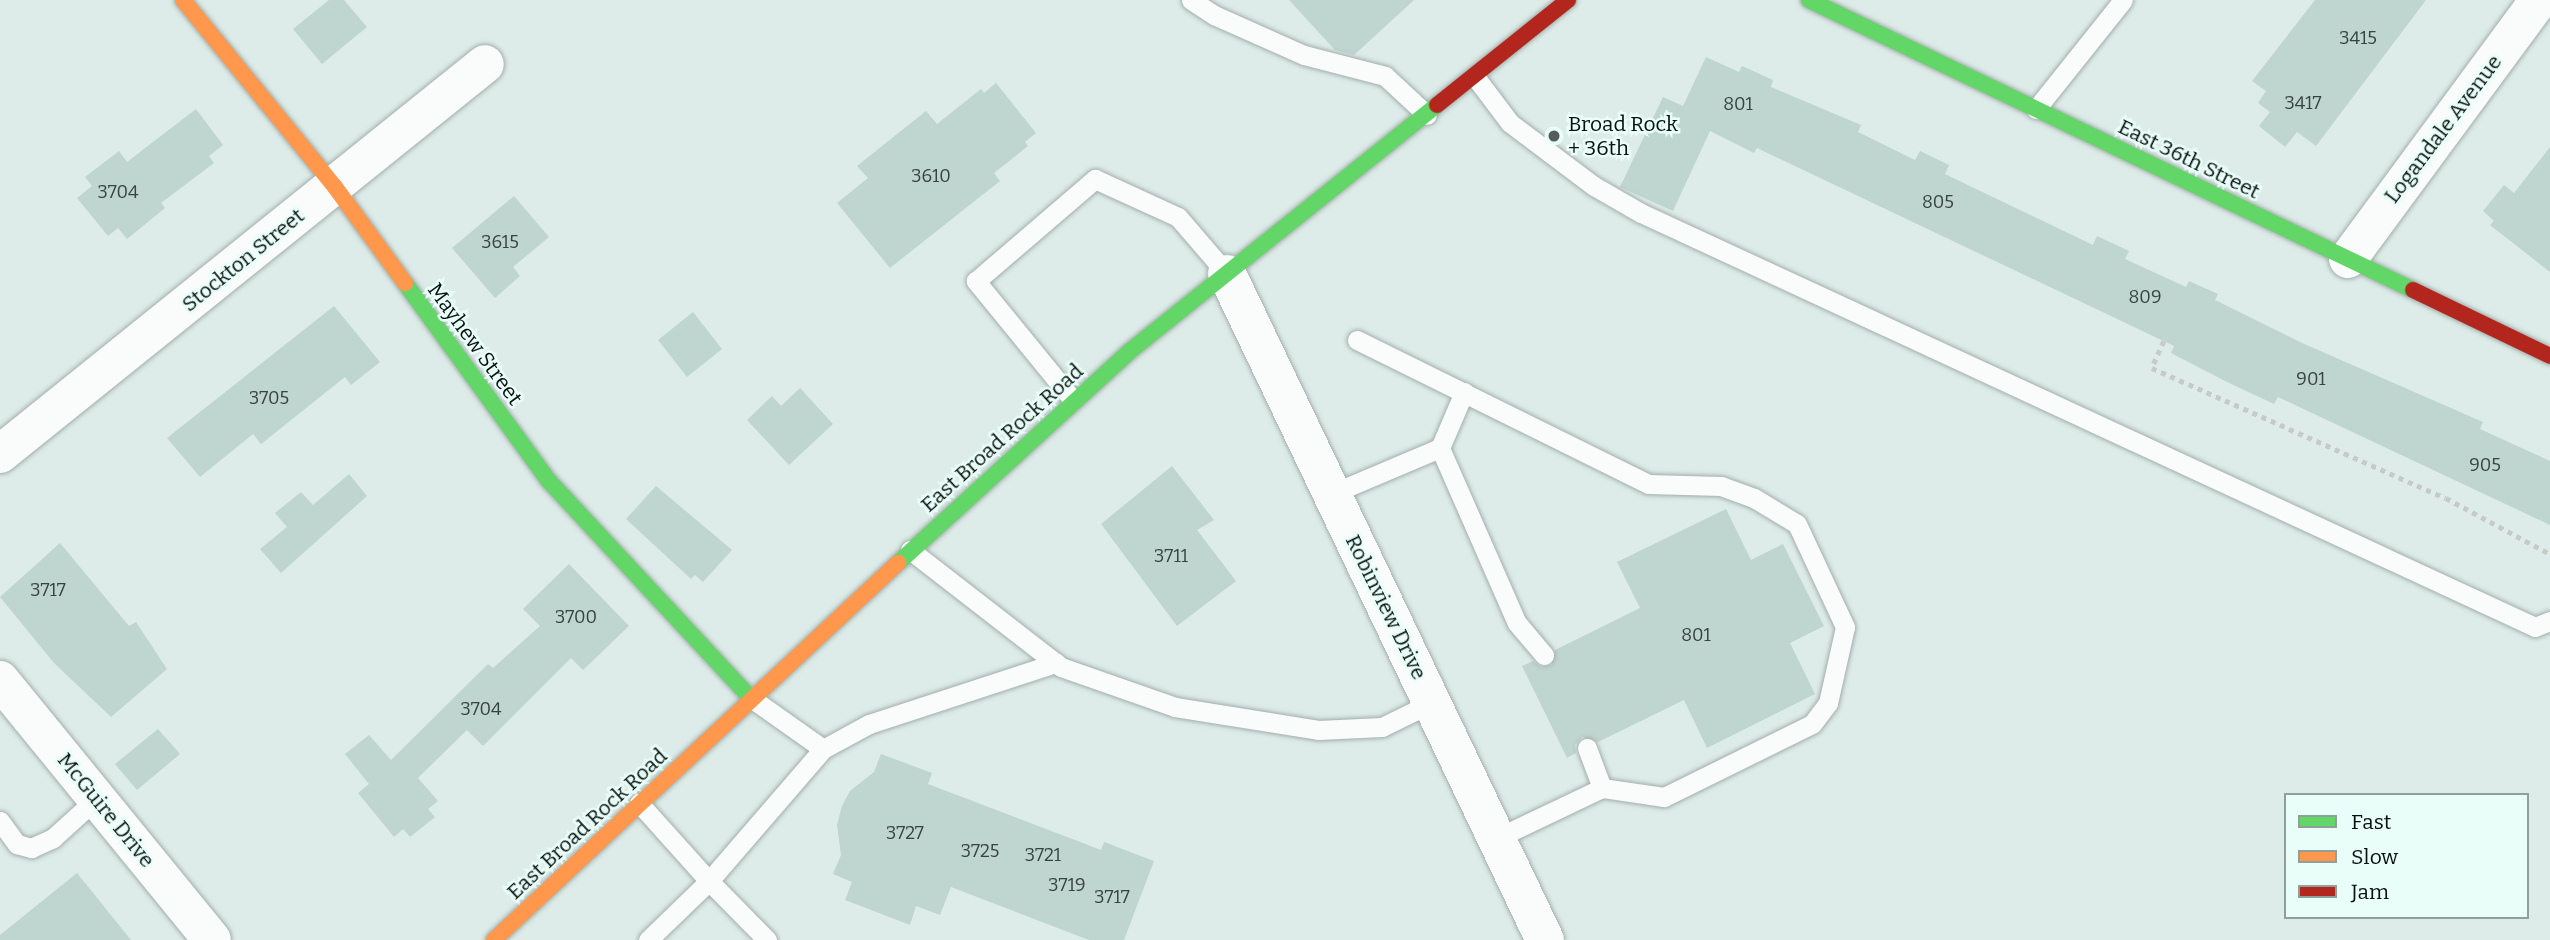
<!DOCTYPE html>
<style>
body{margin:0}
#map{position:relative;width:2550px;height:940px;overflow:hidden;background:#ddece8;font-family:Bitter,serif}
div>[style]{position:absolute}
.building>*{inset:0;background:#bfd5cf}
.path>*{height:4.5px;margin-top:-2.25px;transform-origin:0;background:repeating-linear-gradient(90deg,#c6cac9 0 5px,transparent 0 10px)}
.roads{filter:drop-shadow(0 0 2px #a3aeab) drop-shadow(0 0 2px #a3aeab)}
.lane>*{height:19px;margin:-9.5px;padding:0 9.5px;transform-origin:9.5px;border-radius:9.5px;background:#fafcfc}
.street>*{height:38px;margin:-19px;padding:0 19px;transform-origin:19px;border-radius:19px;background:#fafcfc}
.fast>*{height:16px;margin:-8px;padding:0 8px;transform-origin:8px;border-radius:8px;background:#63d668}
.slow>*{height:16px;margin:-8px;padding:0 8px;transform-origin:8px;border-radius:8px;background:#ff974d}
.jam>*{height:16px;margin:-8px;padding:0 8px;transform-origin:8px;border-radius:8px;background:#b3261e}
.dots>*{width:19px;height:19px;translate:-50% -50%;box-sizing:border-box;border:4px solid #e9fef8;border-radius:50%}
span{translate:-50% -50%;white-space:nowrap;text-align:center;line-height:1.15;-webkit-text-stroke:5px #e9fef8;paint-order:stroke}
.number-label{font-size:18px;color:#37433f}
.number-label span{-webkit-text-stroke-width:0}
.poi-label{font-size:21px;color:#08110e}
.left{translate:0 -50%;text-align:left}
.street-label{font-size:21px;color:#08110e}
.legend{position:absolute;left:2284px;top:793px;width:245px;height:126px;box-sizing:border-box;background:#e9fef8;border:2px solid #8f9f9a;margin:0;padding:9px 12px;list-style:none;font-size:21px;color:#08110e}
.legend li{display:flex;align-items:center;gap:14px;height:35px}
.legend b{width:35px;border:2px solid #8f9f9a}
</style>
<div id="map">
<div class="building">
<div style="clip-path:polygon(329px 0,344px 0,367px 27px,322px 64px,293px 29px)"></div>
<div style="clip-path:polygon(1289px 0,1414px 0,1354px 55px,1335px 50px)"></div>
<div style="clip-path:polygon(2315px 0,2426px 0,2316px 146px,2297px 132px,2285px 147px,2259px 126px,2270px 112px,2258px 103px,2266px 91px,2252px 81px)"></div>
<div style="clip-path:polygon(1706px 57px,1739px 72px,1742px 66px,1773px 80px,1771px 87px,1861px 125px,1858px 132px,1915px 160px,1920px 151px,1949px 165px,1945px 174px,2093px 245px,2097px 236px,2129px 251px,2125px 259px,2186px 287px,2189px 281px,2218px 294px,2215px 300px,2302px 343px,2483px 422px,2480px 429px,2550px 461px,2550px 525px,2278px 397px,2274px 404px,2227px 382px,2171px 353px,2174px 346px,1757px 148px,1754px 153px,1710px 131px,1673px 211px,1620px 187px,1663px 97px,1683px 106px)"></div>
<div style="clip-path:polygon(996px 83px,1036px 133px,1025px 142px,1028px 146px,994px 173px,1000px 181px,890px 268px,837px 203px,868px 178px,857px 166px,926px 111px,937px 124px,981px 89px,984px 93px)"></div>
<div style="clip-path:polygon(196px 109px,223px 145px,209px 156px,214px 163px,161px 203px,165px 208px,127px 239px,118px 228px,108px 236px,77px 198px,92px 186px,85px 177px,119px 151px,127px 162px)"></div>
<div style="clip-path:polygon(2550px 147px,2550px 272px,2490px 225px,2494px 221px,2483px 211px,2504px 185px,2514px 193px)"></div>
<div style="clip-path:polygon(514px 196px,549px 237px,513px 267px,520px 276px,495px 298px,452px 248px)"></div>
<div style="clip-path:polygon(334px 306px,380px 362px,351px 385px,345px 377px,261px 444px,253px 434px,200px 477px,167px 438px)"></div>
<div style="clip-path:polygon(693px 312px,722px 349px,687px 377px,658px 340px)"></div>
<div style="clip-path:polygon(800px 388px,833px 424px,789px 465px,747px 420px,772px 396px,781px 406px)"></div>
<div style="clip-path:polygon(1172px 466px,1214px 520px,1197px 530px,1236px 581px,1177px 626px,1101px 524px)"></div>
<div style="clip-path:polygon(349px 474px,367px 496px,281px 573px,260px 549px,287px 527px,275px 513px,301px 492px,313px 505px)"></div>
<div style="clip-path:polygon(656px 486px,732px 550px,703px 582px,695px 575px,691px 579px,626px 519px)"></div>
<div style="clip-path:polygon(1726px 509px,1751px 560px,1783px 544px,1824px 626px,1790px 643px,1815px 694px,1707px 748px,1684px 700px,1598px 742px,1582px 737px,1575px 745px,1576px 753px,1567px 758px,1522px 666px,1533px 661px,1541px 667px,1551px 665px,1555px 650px,1640px 608px,1617px 562px)"></div>
<div style="clip-path:polygon(60px 543px,129px 626px,136px 622px,167px 669px,111px 717px,54px 663px,0 597px)"></div>
<div style="clip-path:polygon(569px 564px,629px 626px,583px 670px,571px 658px,483px 746px,467px 730px,418px 778px,438px 801px,428px 809px,435px 817px,410px 837px,403px 829px,394px 837px,358px 793px,369px 784px,345px 754px,369px 735px,391px 760px,488px 664px,493px 668px,540px 626px,523px 609px)"></div>
<div style="clip-path:polygon(158px 729px,180px 754px,137px 790px,115px 764px)"></div>
<div style="clip-path:polygon(881px 754px,932px 773px,928px 784px,1101px 850px,1104px 842px,1154px 861px,1124px 940px,1089px 940px,951px 887px,940px 915px,916px 906px,910px 925px,845px 900px,852px 882px,833px 874px,841px 855px,837px 825px,842px 806px,850px 791px,874px 772px)"></div>
<div style="clip-path:polygon(77px 873px,131px 940px,0 940px,0 935px)"></div>
</div>
<div class="path">
<div style="left:2164px;top:341px;width:30px;rotate:114deg"></div>
<div style="left:2152px;top:368px;width:321px;rotate:23.9deg"></div>
<div style="left:2446px;top:498px;width:118px;rotate:28.3deg"></div>
</div>
<div class="roads">
<div class="lane">
<div style="left:1191px;top:0;width:27px;rotate:33deg"></div>
<div style="left:1214px;top:15px;width:98px;rotate:24deg"></div>
<div style="left:1304px;top:55px;width:84px;rotate:14.5deg"></div>
<div style="left:1385px;top:76px;width:57px;rotate:42.9deg"></div>
<div style="left:1476px;top:78px;width:56px;rotate:52.9deg"></div>
<div style="left:1510px;top:123px;width:105px;rotate:36.9deg"></div>
<div style="left:1594px;top:186px;width:54px;rotate:29.9deg"></div>
<div style="left:1641px;top:213px;width:985px;rotate:24.85deg"></div>
<div style="left:2535px;top:627px;width:16px;rotate:-22deg"></div>
<div style="left:2036px;top:109px;width:139px;rotate:-51.4deg"></div>
<div style="left:1357px;top:340px;width:325px;rotate:26.3deg"></div>
<div style="left:1648px;top:484px;width:73px;rotate:1.6deg"></div>
<div style="left:1721px;top:486px;width:35px;rotate:20deg"></div>
<div style="left:1754px;top:498px;width:50px;rotate:31.2deg"></div>
<div style="left:1797px;top:524px;width:114px;rotate:65deg"></div>
<div style="left:1845px;top:627px;width:78px;rotate:102.6deg"></div>
<div style="left:1828px;top:703px;width:26px;rotate:127deg"></div>
<div style="left:1812px;top:724px;width:165px;rotate:153.7deg"></div>
<div style="left:1664px;top:797px;width:63px;rotate:-171.7deg"></div>
<div style="left:1602px;top:788px;width:116px;rotate:154.5deg"></div>
<div style="left:1073px;top:400px;width:154px;rotate:-129.2deg"></div>
<div style="left:976px;top:281px;width:157px;rotate:-40.6deg"></div>
<div style="left:1095px;top:179px;width:91px;rotate:24.6deg"></div>
<div style="left:1178px;top:217px;width:75px;rotate:49.3deg"></div>
<div style="left:1440px;top:448px;width:61px;rotate:-66.8deg"></div>
<div style="left:1331px;top:494px;width:118px;rotate:-22.9deg"></div>
<div style="left:1440px;top:448px;width:191px;rotate:66.3deg"></div>
<div style="left:1517px;top:623px;width:42px;rotate:49.8deg"></div>
<div style="left:910px;top:550px;width:191px;rotate:37.8deg"></div>
<div style="left:1061px;top:667px;width:121px;rotate:19.3deg"></div>
<div style="left:1175px;top:707px;width:145px;rotate:9.1deg"></div>
<div style="left:1318px;top:730px;width:64px;rotate:-2.7deg"></div>
<div style="left:1382px;top:727px;width:55px;rotate:-26.1deg"></div>
<div style="left:751px;top:698px;width:88px;rotate:35.3deg"></div>
<div style="left:823px;top:749px;width:52px;rotate:-28.5deg"></div>
<div style="left:869px;top:724px;width:197px;rotate:-18.1deg"></div>
<div style="left:1587px;top:748px;width:43px;rotate:69.4deg"></div>
<div style="left:639px;top:803px;width:105px;rotate:48.1deg"></div>
<div style="left:709px;top:881px;width:174px;rotate:-49.2deg"></div>
<div style="left:0;top:821px;width:29px;rotate:54deg"></div>
<div style="left:17px;top:844px;width:15px;rotate:16deg"></div>
<div style="left:31px;top:848px;width:24px;rotate:-24deg"></div>
<div style="left:53px;top:838px;width:58px;rotate:-42.2deg"></div>
<div style="left:648px;top:940px;width:85px;rotate:-44deg"></div>
<div style="left:709px;top:881px;width:83px;rotate:45.5deg"></div>
</div>
<div class="street">
<div style="left:2348px;top:259px;width:322px;rotate:-53.6deg"></div>
<div style="left:1227px;top:274px;width:738px;rotate:64.48deg"></div>
<div style="left:0;top:454px;width:622px;rotate:-38.8deg"></div>
<div style="left:0;top:680px;width:335px;rotate:50.8deg"></div>
</div>
<div class="fast">
<div style="left:1809px;top:0;width:670px;rotate:25.65deg"></div>
<div style="left:405px;top:283px;width:245px;rotate:54deg"></div>
<div style="left:549px;top:481px;width:296px;rotate:47.1deg"></div>
<div style="left:898px;top:563px;width:314px;rotate:-42.4deg"></div>
<div style="left:1130px;top:351px;width:393px;rotate:-38.7deg"></div>
</div>
<div class="slow">
<div style="left:183px;top:0;width:241px;rotate:50.9deg"></div>
<div style="left:335px;top:187px;width:119px;rotate:53.9deg"></div>
<div style="left:494px;top:940px;width:553px;rotate:-43.02deg"></div>
</div>
<div class="jam">
<div style="left:1437px;top:105px;width:168px;rotate:-38.7deg"></div>
<div style="left:2413px;top:290px;width:152px;rotate:25.7deg"></div>
</div>
</div>
<div class="dots">
<div style="left:1554px;top:136px;background:#535e5a"></div>
</div>
<div class="number-label">
<span style="left:2358px;top:38px">3415</span>
<span style="left:2303px;top:103px">3417</span>
<span style="left:1738px;top:104px">801</span>
<span style="left:931px;top:176px">3610</span>
<span style="left:118px;top:192px">3704</span>
<span style="left:1938px;top:202px">805</span>
<span style="left:500px;top:242px">3615</span>
<span style="left:2145px;top:297px">809</span>
<span style="left:2311px;top:379px">901</span>
<span style="left:269px;top:398px">3705</span>
<span style="left:2485px;top:465px">905</span>
<span style="left:1171px;top:556px">3711</span>
<span style="left:48px;top:590px">3717</span>
<span style="left:576px;top:617px">3700</span>
<span style="left:1696px;top:635px">801</span>
<span style="left:481px;top:709px">3704</span>
<span style="left:905px;top:833px">3727</span>
<span style="left:980px;top:851px">3725</span>
<span style="left:1043px;top:855px">3721</span>
<span style="left:1067px;top:885px">3719</span>
<span style="left:1112px;top:897px">3717</span>
</div>
<div class="poi-label">
<span class="left" style="left:1568px;top:136px">Broad Rock<br>+ 36th</span>
</div>
<div class="street-label">
<span style="left:2443px;top:129px;rotate:-53deg">Logandale Avenue</span>
<span style="left:2189px;top:159px;rotate:26deg">East 36th Street</span>
<span style="left:243px;top:260px;rotate:-39deg">Stockton Street</span>
<span style="left:475px;top:344px;rotate:54deg">Mayhew Street</span>
<span style="left:1002px;top:438px;rotate:-42deg">East Broad Rock Road</span>
<span style="left:1386px;top:607px;rotate:64deg">Robinview Drive</span>
<span style="left:106px;top:810px;rotate:51deg">McGuire Drive</span>
<span style="left:587px;top:824px;rotate:-43deg">East Broad Rock Road</span>
</div>
<ul class="legend">
<li><b style="height:9px;background:#63d668"></b>Fast</li>
<li><b style="height:9px;background:#ff974d"></b>Slow</li>
<li><b style="height:9px;background:#b3261e"></b>Jam</li>
</ul>
</div>
